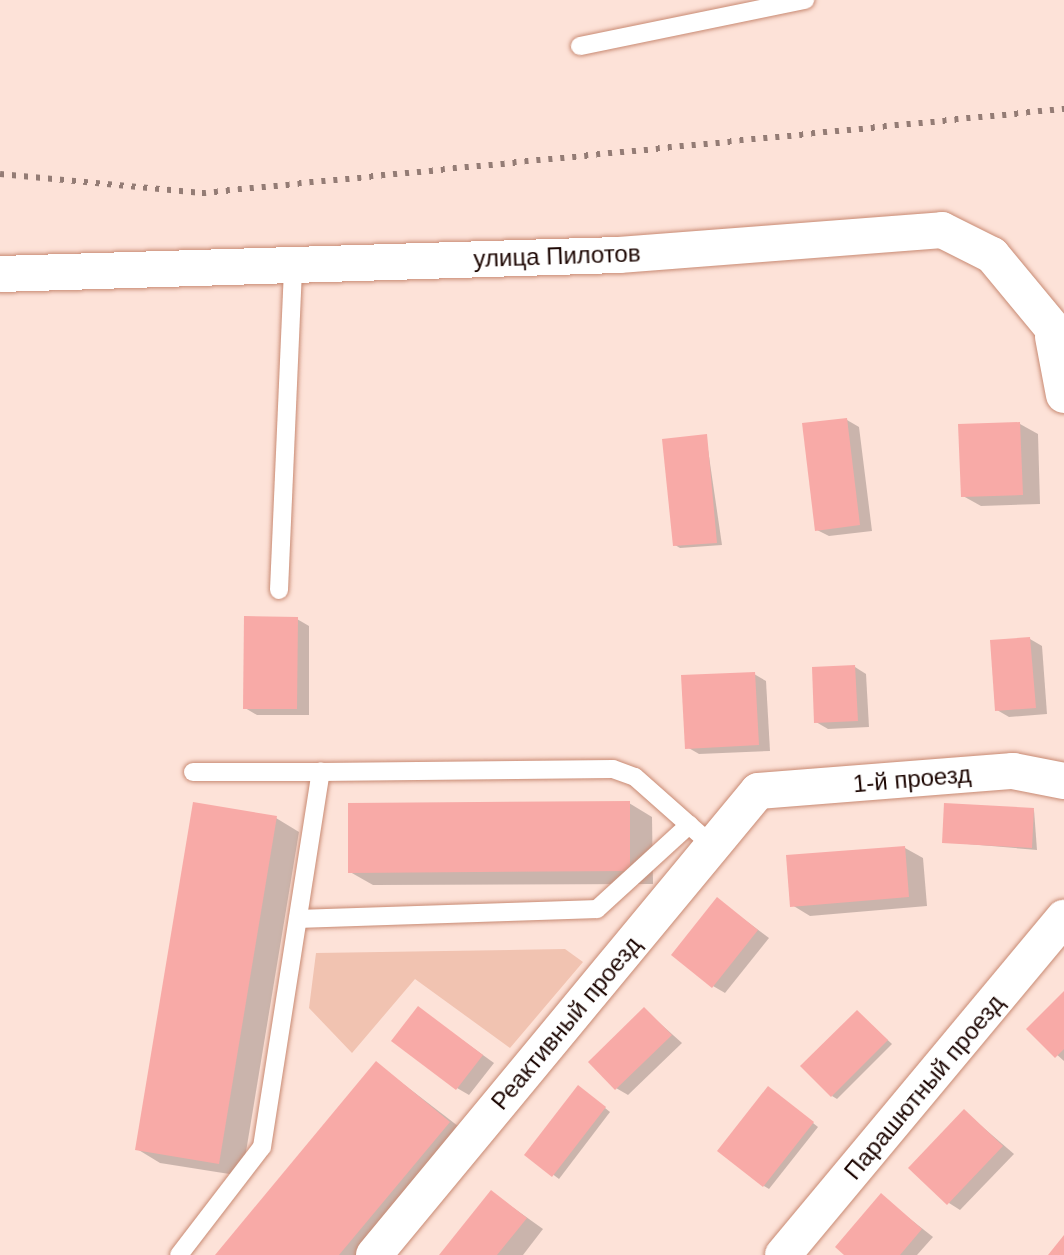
<!DOCTYPE html>
<meta charset="utf-8">
<style>
body{margin:0}
#map{position:relative;width:1064px;height:1255px;overflow:hidden;background:#fde2d8;font-family:Arial,sans-serif}
div>[style]{position:absolute}
.green>*{inset:0;background:#f1c3b1}
.shadow>*{inset:0;background:#0003}
.building>*{inset:0;background:#f8aaa7}
.roads{filter:drop-shadow(0 0 2px #c88a73) drop-shadow(0 0 2px #c88a73)}
.lane>*{height:18px;margin:-9px;padding:0 9px;transform-origin:9px;border-radius:9px;background:#fff}
.street>*{height:36px;margin:-18px;padding:0 18px;transform-origin:18px;border-radius:18px;background:#fff}
.rail>*{height:6px;margin-top:-3px;transform-origin:0;background:repeating-linear-gradient(90deg,#947c75 0 4px,transparent 0 12px)}
span{translate:-50% -50%;white-space:nowrap;text-align:center;line-height:1.15;-webkit-text-stroke:6px #fff;paint-order:stroke}
.street-label{font-size:24px;color:#1c0602}
</style>
<div id="map">
<div class="green">
<div style="clip-path:polygon(565px 949px,583px 962px,510px 1048px,415px 979px,352px 1053px,309px 1008px,316px 953px)"></div>
</div>
<div class="shadow">
<div style="clip-path:polygon(847px 420px,859px 427px,872px 531px,829px 536px,817px 530px)"></div>
<div style="clip-path:polygon(1020px 424px,1038px 434px,1040px 504px,981px 506px,963px 496px)"></div>
<div style="clip-path:polygon(706px 436px,722px 545px,680px 548px,675px 545px)"></div>
<div style="clip-path:polygon(297px 619px,309px 626px,309px 715px,257px 715px,245px 708px)"></div>
<div style="clip-path:polygon(1030px 639px,1042px 646px,1047px 714px,1009px 717px,997px 710px)"></div>
<div style="clip-path:polygon(855px 667px,866px 674px,869px 727px,828px 729px,816px 722px)"></div>
<div style="clip-path:polygon(754px 674px,766px 681px,770px 751px,699px 754px,687px 747px)"></div>
<div style="clip-path:polygon(629px 803px,652px 817px,653px 884px,373px 885px,350px 872px)"></div>
<div style="clip-path:polygon(1034px 810px,1037px 850px,944px 842px)"></div>
<div style="clip-path:polygon(276px 818px,299px 832px,242px 1176px,160px 1163px,137px 1149px)"></div>
<div style="clip-path:polygon(905px 848px,923px 858px,927px 906px,810px 916px,792px 905px)"></div>
<div style="clip-path:polygon(718px 900px,769px 938px,725px 993px,713px 986px)"></div>
<div style="clip-path:polygon(1064px 994px,1064px 1061px,1028px 1029px)"></div>
<div style="clip-path:polygon(418px 1008px,494px 1063px,469px 1095px,457px 1088px)"></div>
<div style="clip-path:polygon(645px 1010px,682px 1043px,628px 1095px,616px 1088px)"></div>
<div style="clip-path:polygon(857px 1012px,892px 1044px,837px 1099px,832px 1096px)"></div>
<div style="clip-path:polygon(376px 1063px,471px 1136px,373px 1255px,217px 1255px)"></div>
<div style="clip-path:polygon(584px 1091px,610px 1112px,559px 1179px,527px 1155px)"></div>
<div style="clip-path:polygon(774px 1092px,818px 1127px,769px 1189px,764px 1186px)"></div>
<div style="clip-path:polygon(964px 1111px,1014px 1154px,960px 1210px,949px 1203px)"></div>
<div style="clip-path:polygon(491px 1192px,543px 1229px,523px 1255px,441px 1255px)"></div>
<div style="clip-path:polygon(881px 1196px,933px 1237px,917px 1255px,847px 1255px)"></div>
</div>
<div class="building">
<div style="clip-path:polygon(847px 418px,860px 525px,815px 531px,802px 423px)"></div>
<div style="clip-path:polygon(1020px 422px,1023px 495px,961px 497px,958px 424px)"></div>
<div style="clip-path:polygon(707px 434px,717px 543px,673px 546px,662px 439px)"></div>
<div style="clip-path:polygon(244px 616px,298px 617px,297px 709px,243px 709px)"></div>
<div style="clip-path:polygon(1030px 637px,1036px 708px,995px 711px,990px 640px)"></div>
<div style="clip-path:polygon(855px 665px,858px 721px,814px 723px,812px 667px)"></div>
<div style="clip-path:polygon(755px 672px,759px 745px,685px 749px,681px 675px)"></div>
<div style="clip-path:polygon(630px 801px,630px 871px,348px 873px,348px 803px)"></div>
<div style="clip-path:polygon(193px 802px,277px 816px,219px 1164px,135px 1150px)"></div>
<div style="clip-path:polygon(944px 803px,1034px 808px,1032px 848px,942px 843px)"></div>
<div style="clip-path:polygon(905px 846px,909px 897px,790px 907px,786px 855px)"></div>
<div style="clip-path:polygon(717px 897px,758px 930px,712px 988px,671px 955px)"></div>
<div style="clip-path:polygon(1064px 991px,1064px 1049px,1055px 1058px,1026px 1029px)"></div>
<div style="clip-path:polygon(418px 1006px,483px 1055px,456px 1090px,391px 1041px)"></div>
<div style="clip-path:polygon(644px 1007px,672px 1035px,615px 1090px,588px 1062px)"></div>
<div style="clip-path:polygon(857px 1010px,888px 1040px,831px 1097px,800px 1066px)"></div>
<div style="clip-path:polygon(376px 1061px,450px 1122px,339px 1255px,215px 1255px)"></div>
<div style="clip-path:polygon(578px 1085px,606px 1107px,552px 1177px,524px 1155px)"></div>
<div style="clip-path:polygon(768px 1086px,814px 1122px,763px 1187px,717px 1151px)"></div>
<div style="clip-path:polygon(964px 1109px,1003px 1146px,947px 1205px,908px 1168px)"></div>
<div style="clip-path:polygon(491px 1190px,527px 1218px,497px 1255px,439px 1255px)"></div>
<div style="clip-path:polygon(881px 1193px,922px 1229px,900px 1255px,844px 1255px,835px 1247px)"></div>
<div style="clip-path:polygon(1064px 1235px,1064px 1255px,1048px 1255px)"></div>
</div>
<div class="roads">
<div class="lane">
<div style="left:580px;top:46px;width:230px;rotate:-11.6deg"></div>
<div style="left:279px;top:590px;width:325px;rotate:-87.5deg"></div>
<div style="left:193px;top:772px;width:128px"></div>
<div style="left:298px;top:919px;width:299px;rotate:-1.9deg"></div>
<div style="left:597px;top:909px;width:125px;rotate:-42.4deg"></div>
<div style="left:179px;top:1255px;width:136px;rotate:-52.5deg"></div>
<div style="left:262px;top:1147px;width:380px;rotate:-81.1deg"></div>
<div style="left:321px;top:772px;width:292px;rotate:-0.6deg"></div>
<div style="left:613px;top:769px;width:23px;rotate:20deg"></div>
<div style="left:635px;top:777px;width:104px;rotate:41.5deg"></div>
</div>
<div class="street">
<div style="left:0;top:274px;width:619px;rotate:-1.76deg"></div>
<div style="left:619px;top:255px;width:324px;rotate:-4.4deg"></div>
<div style="left:942px;top:230px;width:56px;rotate:26.6deg"></div>
<div style="left:992px;top:255px;width:113px;rotate:50.4deg"></div>
<div style="left:1053px;top:337px;width:59px;rotate:79.3deg"></div>
<div style="left:374px;top:1255px;width:602px;rotate:-50.39deg"></div>
<div style="left:758px;top:791px;width:256px;rotate:-4.5deg"></div>
<div style="left:1013px;top:771px;width:52px;rotate:11.1deg"></div>
<div style="left:783px;top:1255px;width:439px;rotate:-50.2deg"></div>
</div>
</div>
<div class="rail">
<div style="left:0;top:174px;width:203px;rotate:5.4deg"></div>
<div style="left:202px;top:193px;width:866px;rotate:-5.57deg"></div>
</div>
<div class="street-label">
<span style="left:557px;top:256px;rotate:-2deg">улица Пилотов</span>
<span style="left:912px;top:779px;rotate:-5deg">1-й проезд</span>
<span style="left:566px;top:1023px;rotate:-50deg">Реактивный проезд</span>
<span style="left:924px;top:1087px;rotate:-50deg">Парашютный проезд</span>
</div>
</div>
